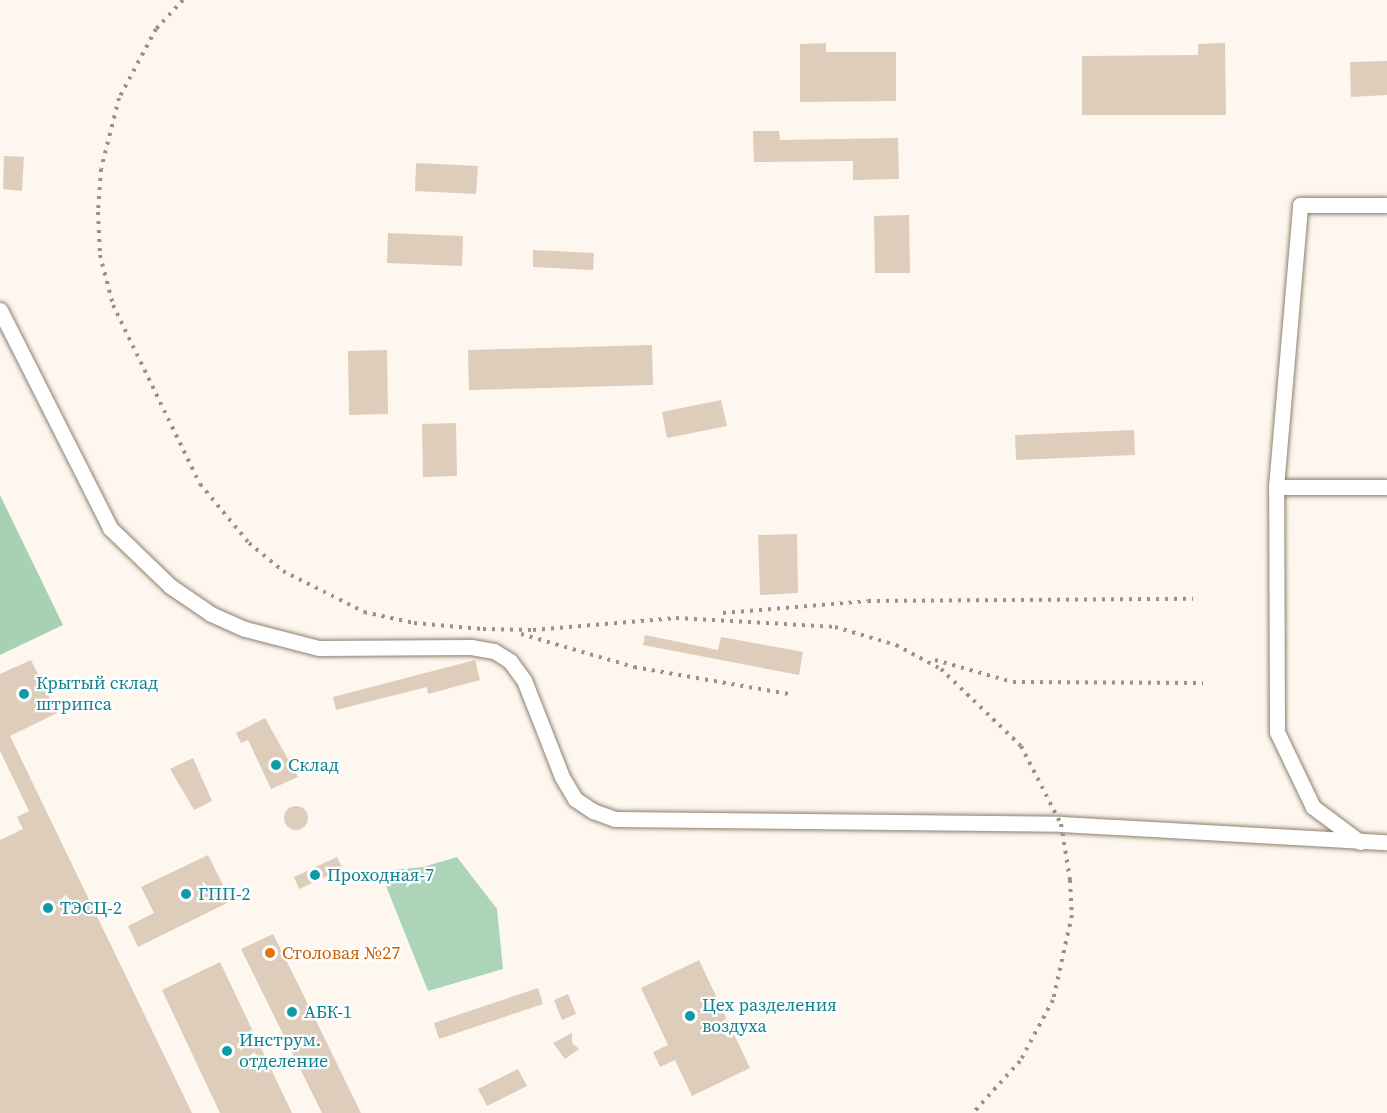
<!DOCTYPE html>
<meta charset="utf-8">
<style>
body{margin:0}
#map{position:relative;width:1387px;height:1113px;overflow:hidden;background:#fef7ef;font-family:"Source Serif 4",serif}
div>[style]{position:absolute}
.green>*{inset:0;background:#abd4b8}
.forest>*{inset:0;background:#a6d1b3}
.building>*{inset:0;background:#decdba}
.round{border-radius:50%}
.roads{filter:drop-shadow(0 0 2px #8e7f6d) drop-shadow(0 0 2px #8e7f6d)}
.street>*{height:15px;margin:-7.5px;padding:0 7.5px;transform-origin:7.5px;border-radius:7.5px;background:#fff}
.rail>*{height:4px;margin-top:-2px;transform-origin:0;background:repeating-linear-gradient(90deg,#99928b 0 3px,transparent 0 9px)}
.dots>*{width:16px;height:16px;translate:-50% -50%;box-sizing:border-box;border:3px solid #fff;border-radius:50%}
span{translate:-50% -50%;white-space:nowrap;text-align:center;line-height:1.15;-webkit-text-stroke:4.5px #fff;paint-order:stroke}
.culture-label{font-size:18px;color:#0d838f}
.left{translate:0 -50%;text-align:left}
.food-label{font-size:18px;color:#c56008}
</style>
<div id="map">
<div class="green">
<div style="clip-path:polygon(457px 857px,497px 909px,503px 969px,428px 991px,380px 871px,423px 867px)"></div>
</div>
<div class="forest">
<div style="clip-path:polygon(0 495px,63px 625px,0 655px)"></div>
</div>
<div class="building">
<div style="clip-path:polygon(826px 43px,826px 52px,896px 52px,896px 101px,800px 102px,800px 44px)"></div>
<div style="clip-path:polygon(1225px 43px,1226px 115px,1082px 115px,1082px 56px,1198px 55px,1198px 44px)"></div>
<div style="clip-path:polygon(1387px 61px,1387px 95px,1351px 97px,1350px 62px)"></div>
<div style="clip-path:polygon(753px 131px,779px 131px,780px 140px,898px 138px,899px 179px,853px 180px,853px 161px,754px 162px)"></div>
<div style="clip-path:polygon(4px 156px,24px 157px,22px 191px,3px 189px)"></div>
<div style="clip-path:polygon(416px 163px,478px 166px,476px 194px,415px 191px)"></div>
<div style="clip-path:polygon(909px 215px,910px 273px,875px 273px,874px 216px)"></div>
<div style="clip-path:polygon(388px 233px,463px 236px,462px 266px,387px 263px)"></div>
<div style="clip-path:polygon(533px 250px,594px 253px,593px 270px,533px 267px)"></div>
<div style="clip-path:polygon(652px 345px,653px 385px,469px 390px,468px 350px)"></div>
<div style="clip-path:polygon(387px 350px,388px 414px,349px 415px,348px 351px)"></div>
<div style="clip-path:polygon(721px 400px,727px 426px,667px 438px,662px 412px)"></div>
<div style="clip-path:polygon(456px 423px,457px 476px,423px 477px,422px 424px)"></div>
<div style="clip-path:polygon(1134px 430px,1135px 455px,1016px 460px,1015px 435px)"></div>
<div style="clip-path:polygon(797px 534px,798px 593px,760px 595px,758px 535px)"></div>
<div style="clip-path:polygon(645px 635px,718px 650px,721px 637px,803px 652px,799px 675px,643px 645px)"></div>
<div style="clip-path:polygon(31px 660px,57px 713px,10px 736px,192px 1113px,0 1113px,0 840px,23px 829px,17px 817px,29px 811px,0 751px,0 674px)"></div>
<div style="clip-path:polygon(475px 660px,480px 680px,428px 694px,427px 687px,336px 710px,333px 697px)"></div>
<div style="clip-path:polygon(265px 718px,298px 777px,271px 789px,248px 740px,241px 743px,236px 733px)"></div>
<div style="clip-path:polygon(193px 758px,212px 801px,194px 810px,170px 769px)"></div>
<div class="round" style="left:284px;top:806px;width:24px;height:24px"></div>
<div style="clip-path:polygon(208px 855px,231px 901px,138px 947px,128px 926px,154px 913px,141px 887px)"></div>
<div style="clip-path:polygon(337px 857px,343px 869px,299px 889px,294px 877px)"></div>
<div style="clip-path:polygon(273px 934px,301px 990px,361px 1113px,322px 1113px,241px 949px)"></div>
<div style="clip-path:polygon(699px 960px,750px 1068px,692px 1096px,675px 1060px,660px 1067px,653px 1052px,668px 1045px,641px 988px)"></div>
<div style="clip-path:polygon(220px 962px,292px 1113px,220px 1113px,162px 990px)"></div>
<div style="clip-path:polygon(538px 988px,543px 1004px,439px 1039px,434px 1023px)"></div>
<div style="clip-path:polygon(568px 994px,576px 1014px,562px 1020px,554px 1000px)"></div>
<div style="clip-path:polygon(572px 1033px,572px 1043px,579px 1049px,565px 1059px,553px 1043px)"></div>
<div style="clip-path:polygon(518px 1069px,527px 1086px,487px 1106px,478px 1089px)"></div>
</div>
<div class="roads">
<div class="street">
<div style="left:0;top:310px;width:244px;rotate:63.2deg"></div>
<div style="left:110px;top:528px;width:83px;rotate:44deg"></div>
<div style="left:170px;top:586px;width:50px;rotate:34.3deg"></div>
<div style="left:211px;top:614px;width:37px;rotate:24deg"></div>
<div style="left:245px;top:629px;width:76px;rotate:14.4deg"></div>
<div style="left:319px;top:648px;width:152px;rotate:-0.4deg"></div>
<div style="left:471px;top:647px;width:23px;rotate:10deg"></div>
<div style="left:494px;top:651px;width:19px;rotate:32deg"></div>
<div style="left:510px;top:661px;width:24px;rotate:54deg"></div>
<div style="left:524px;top:680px;width:104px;rotate:68.6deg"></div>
<div style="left:562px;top:777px;width:26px;rotate:59deg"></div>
<div style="left:575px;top:799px;width:22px;rotate:34deg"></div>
<div style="left:593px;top:811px;width:23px;rotate:20deg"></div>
<div style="left:615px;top:819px;width:446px;rotate:0.6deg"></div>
<div style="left:1061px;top:824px;width:326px;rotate:3.2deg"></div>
<div style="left:1276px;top:487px;width:111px"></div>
<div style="left:1360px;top:842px;width:59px;rotate:-143.3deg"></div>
<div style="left:1313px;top:807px;width:83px;rotate:-115.6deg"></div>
<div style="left:1277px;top:732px;width:245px;rotate:-90.2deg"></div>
<div style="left:1276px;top:487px;width:283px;rotate:-85.1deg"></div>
<div style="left:1300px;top:205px;width:87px"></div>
</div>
</div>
<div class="rail">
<div style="left:183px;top:0;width:40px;rotate:133deg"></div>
<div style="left:156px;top:29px;width:78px;rotate:118.2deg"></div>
<div style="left:119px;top:98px;width:73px;rotate:104.2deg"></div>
<div style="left:101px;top:169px;width:43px;rotate:94deg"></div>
<div style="left:98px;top:212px;width:43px;rotate:87.3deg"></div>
<div style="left:100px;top:255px;width:52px;rotate:75.4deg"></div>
<div style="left:113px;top:305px;width:199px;rotate:64.1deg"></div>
<div style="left:200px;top:484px;width:77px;rotate:50.3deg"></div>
<div style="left:249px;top:543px;width:44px;rotate:39.5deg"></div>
<div style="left:283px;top:571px;width:91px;rotate:26.8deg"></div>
<div style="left:364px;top:612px;width:51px;rotate:12.4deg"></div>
<div style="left:414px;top:623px;width:69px;rotate:5deg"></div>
<div style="left:483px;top:629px;width:50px;rotate:1.1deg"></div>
<div style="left:533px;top:630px;width:144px;rotate:-4.8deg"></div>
<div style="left:676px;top:618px;width:159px;rotate:3.2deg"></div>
<div style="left:835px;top:627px;width:64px;rotate:16.4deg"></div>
<div style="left:896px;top:645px;width:51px;rotate:28.1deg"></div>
<div style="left:941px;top:669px;width:111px;rotate:43.9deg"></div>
<div style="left:1021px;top:746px;width:88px;rotate:62.9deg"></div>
<div style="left:1061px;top:824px;width:57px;rotate:80.9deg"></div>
<div style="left:1070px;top:880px;width:35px;rotate:87deg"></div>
<div style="left:1072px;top:915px;width:87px;rotate:102.6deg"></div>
<div style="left:1053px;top:1000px;width:69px;rotate:118.4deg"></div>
<div style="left:1020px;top:1061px;width:70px;rotate:132.1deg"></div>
<div style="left:723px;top:613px;width:145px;rotate:-4.7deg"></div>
<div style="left:868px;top:601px;width:325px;rotate:-0.4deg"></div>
<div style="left:521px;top:634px;width:118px;rotate:16.3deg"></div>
<div style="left:634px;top:667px;width:157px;rotate:9.9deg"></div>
<div style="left:935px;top:660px;width:81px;rotate:15.8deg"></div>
<div style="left:1013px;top:682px;width:190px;rotate:0.3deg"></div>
</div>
<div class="dots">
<div style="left:24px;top:694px;background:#0f9aa8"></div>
<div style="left:276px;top:765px;background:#0f9aa8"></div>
<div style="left:315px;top:875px;background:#0f9aa8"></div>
<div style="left:186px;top:894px;background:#0f9aa8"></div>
<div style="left:48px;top:908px;background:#0f9aa8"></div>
<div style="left:270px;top:953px;background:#e8710a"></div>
<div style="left:292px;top:1012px;background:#0f9aa8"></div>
<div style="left:690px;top:1016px;background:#0f9aa8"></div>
<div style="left:227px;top:1051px;background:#0f9aa8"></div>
</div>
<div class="culture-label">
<span class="left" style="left:36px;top:694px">Крытый склад<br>штрипса</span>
<span class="left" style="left:288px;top:765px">Склад</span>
<span class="left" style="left:327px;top:875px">Проходная-7</span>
<span class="left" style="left:198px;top:894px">ГПП-2</span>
<span class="left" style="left:60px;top:908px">ТЭСЦ-2</span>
<span class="left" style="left:702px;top:1016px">Цех разделения<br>воздуха</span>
<span class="left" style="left:304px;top:1012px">АБК-1</span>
<span class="left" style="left:239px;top:1051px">Инструм.<br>отделение</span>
</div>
<div class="food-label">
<span class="left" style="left:282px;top:953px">Столовая №27</span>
</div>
</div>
